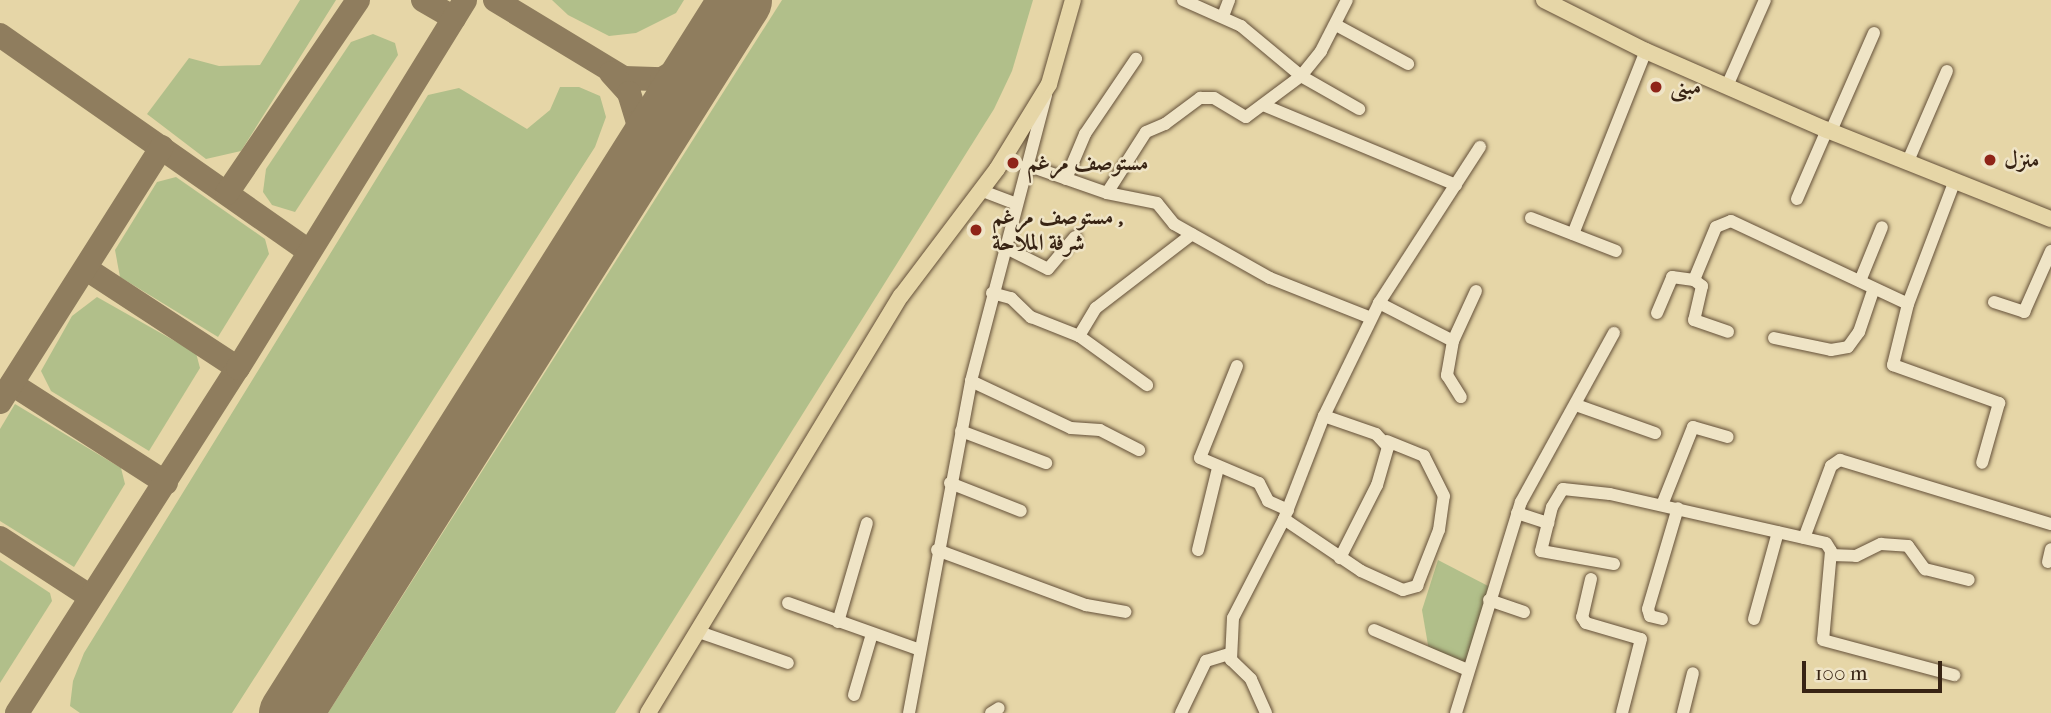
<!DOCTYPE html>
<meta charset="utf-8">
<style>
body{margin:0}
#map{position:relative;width:2051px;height:713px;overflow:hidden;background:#e6d6a7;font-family:"IM FELL French Canon",Amiri,serif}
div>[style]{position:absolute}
.green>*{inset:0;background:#b1bf8a}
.taxiway>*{height:24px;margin:-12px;padding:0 12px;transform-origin:12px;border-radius:12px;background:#8f7d5e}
.runway>*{height:63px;margin:-31.5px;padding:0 31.5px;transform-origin:31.5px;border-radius:31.5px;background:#8f7d5e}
.roads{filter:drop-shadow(0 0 2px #645039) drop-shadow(0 0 2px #645039)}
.minor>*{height:12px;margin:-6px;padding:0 6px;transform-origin:6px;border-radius:6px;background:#efe4c6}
.major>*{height:16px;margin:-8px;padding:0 8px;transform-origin:8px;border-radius:8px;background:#e6d6a7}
.dots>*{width:19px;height:19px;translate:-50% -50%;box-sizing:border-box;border:4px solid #efe4c6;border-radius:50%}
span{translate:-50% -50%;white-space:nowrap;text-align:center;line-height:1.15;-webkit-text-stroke:5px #efe4c6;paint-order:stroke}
.poi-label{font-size:23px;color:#382414;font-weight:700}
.left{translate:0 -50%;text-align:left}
.scale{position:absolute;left:1802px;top:661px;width:140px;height:32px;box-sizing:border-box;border:4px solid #382414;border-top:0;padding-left:9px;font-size:21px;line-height:24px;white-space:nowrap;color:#382414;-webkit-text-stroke:5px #efe4c6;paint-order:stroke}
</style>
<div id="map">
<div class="green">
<div style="clip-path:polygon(300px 0,336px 0,241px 151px,206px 159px,147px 114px,189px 58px,219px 66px,260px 65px)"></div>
<div style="clip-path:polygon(552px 0,684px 0,676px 13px,636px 33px,609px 36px,568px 15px)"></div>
<div style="clip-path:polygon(782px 0,1033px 0,1012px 71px,994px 109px,615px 713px,328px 713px)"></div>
<div style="clip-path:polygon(373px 34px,395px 43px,398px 55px,295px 212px,272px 205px,263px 192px,266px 169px,351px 42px)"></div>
<div style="clip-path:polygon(560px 87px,579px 87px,600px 96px,606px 117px,595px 147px,232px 713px,80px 713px,70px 706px,73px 681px,84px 653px,428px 95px,459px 88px,527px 129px,550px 110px)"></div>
<div style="clip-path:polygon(176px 177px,265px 239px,269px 254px,218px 337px,120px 277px,115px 250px,157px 182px)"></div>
<div style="clip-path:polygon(97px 297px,196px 353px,200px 368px,149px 451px,51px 391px,41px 371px,72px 316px)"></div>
<div style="clip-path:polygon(15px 404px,121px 468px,125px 484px,74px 567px,0 521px,0 429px)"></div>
<div style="clip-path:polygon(0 560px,50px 593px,52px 601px,0 683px)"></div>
<div style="clip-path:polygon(1438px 560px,1490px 587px,1465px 665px,1429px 651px,1422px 610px)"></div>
</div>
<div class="taxiway">
<div style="left:423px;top:0;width:36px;rotate:30deg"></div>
<div style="left:495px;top:0;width:151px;rotate:31.2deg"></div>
<div style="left:624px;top:78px;width:38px;rotate:2deg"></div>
<div style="left:662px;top:79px;width:54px;rotate:-31.3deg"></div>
<div style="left:0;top:35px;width:376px;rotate:35deg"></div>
<div style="left:611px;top:73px;width:27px;rotate:48deg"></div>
<div style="left:629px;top:93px;width:30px;rotate:73deg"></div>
<div style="left:638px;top:122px;width:46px;rotate:95deg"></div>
<div style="left:227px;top:193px;width:233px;rotate:-55.8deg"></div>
<div style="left:88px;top:270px;width:179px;rotate:33.2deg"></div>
<div style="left:12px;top:384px;width:183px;rotate:32.7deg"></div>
<div style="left:0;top:402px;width:302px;rotate:-57.6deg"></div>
<div style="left:0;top:538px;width:108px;rotate:33deg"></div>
<div style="left:17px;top:713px;width:410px;rotate:-57.4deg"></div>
<div style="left:238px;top:368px;width:432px;rotate:-58.3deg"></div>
</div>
<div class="runway">
<div style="left:290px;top:713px;width:843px;rotate:-57.74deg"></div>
</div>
<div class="roads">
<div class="minor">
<div style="left:1183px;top:0;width:64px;rotate:24.1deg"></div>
<div style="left:1241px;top:26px;width:78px;rotate:39.8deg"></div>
<div style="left:1301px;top:76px;width:67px;rotate:29.6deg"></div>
<div style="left:1223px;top:16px;width:17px;rotate:-69deg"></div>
<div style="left:1336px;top:25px;width:82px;rotate:28.4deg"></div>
<div style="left:1727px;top:86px;width:94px;rotate:-66.2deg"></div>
<div style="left:1263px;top:105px;width:209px;rotate:22.5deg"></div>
<div style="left:1831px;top:131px;width:107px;rotate:-66.3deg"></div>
<div style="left:1908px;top:161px;width:98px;rotate:-66.6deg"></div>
<div style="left:1027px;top:165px;width:85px;rotate:19.3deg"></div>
<div style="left:1107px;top:193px;width:51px;rotate:11.3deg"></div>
<div style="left:1157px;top:203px;width:27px;rotate:51deg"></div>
<div style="left:1174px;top:224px;width:110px;rotate:29.4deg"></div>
<div style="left:1270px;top:278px;width:109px;rotate:21.6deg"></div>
<div style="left:1066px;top:179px;width:49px;rotate:-67.1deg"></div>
<div style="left:1085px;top:134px;width:91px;rotate:-55.8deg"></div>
<div style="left:980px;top:190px;width:39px;rotate:21deg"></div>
<div style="left:1107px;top:193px;width:72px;rotate:-57.4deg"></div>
<div style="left:1146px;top:132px;width:21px;rotate:-23deg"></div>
<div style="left:1165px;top:124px;width:44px;rotate:-36.6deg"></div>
<div style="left:1200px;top:98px;width:14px"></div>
<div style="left:1214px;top:98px;width:37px;rotate:31deg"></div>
<div style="left:1246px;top:117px;width:69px;rotate:-36.7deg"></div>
<div style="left:1301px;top:76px;width:32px;rotate:-51deg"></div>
<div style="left:1321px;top:51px;width:57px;rotate:-63deg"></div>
<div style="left:1797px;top:199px;width:75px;rotate:-66.5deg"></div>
<div style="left:1531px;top:218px;width:91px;rotate:21.2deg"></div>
<div style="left:1573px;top:234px;width:197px;rotate:-68.3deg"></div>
<div style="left:1004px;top:247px;width:49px;rotate:26.6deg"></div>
<div style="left:1048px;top:269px;width:42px;rotate:-49.8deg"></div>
<div style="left:1694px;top:280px;width:57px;rotate:-67.5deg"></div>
<div style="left:1716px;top:227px;width:16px;rotate:-22deg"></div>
<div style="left:1731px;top:221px;width:195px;rotate:25.1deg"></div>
<div style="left:1908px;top:304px;width:133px;rotate:-69.2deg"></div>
<div style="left:1860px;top:281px;width:58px;rotate:-67.8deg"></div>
<div style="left:992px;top:293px;width:20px;rotate:15deg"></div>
<div style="left:1011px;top:298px;width:28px;rotate:44deg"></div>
<div style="left:1031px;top:317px;width:52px;rotate:21.6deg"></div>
<div style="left:1079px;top:336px;width:84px;rotate:35.8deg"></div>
<div style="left:1994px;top:302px;width:32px;rotate:18deg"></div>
<div style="left:2024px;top:312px;width:67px;rotate:-66.1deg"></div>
<div style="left:1379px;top:303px;width:83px;rotate:27.2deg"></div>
<div style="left:1453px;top:341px;width:55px;rotate:-65.3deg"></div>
<div style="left:1908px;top:304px;width:63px;rotate:103.8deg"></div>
<div style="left:1893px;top:365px;width:113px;rotate:19.7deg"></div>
<div style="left:1999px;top:403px;width:62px;rotate:105.8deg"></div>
<div style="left:1657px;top:313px;width:39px;rotate:-67deg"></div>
<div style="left:1672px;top:277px;width:22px;rotate:8deg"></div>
<div style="left:1694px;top:280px;width:10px;rotate:37deg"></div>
<div style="left:1702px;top:286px;width:35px;rotate:103deg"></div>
<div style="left:1694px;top:320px;width:36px;rotate:19deg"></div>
<div style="left:1079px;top:336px;width:33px;rotate:-59deg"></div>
<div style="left:1096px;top:308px;width:121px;rotate:-37.6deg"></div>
<div style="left:1774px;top:338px;width:58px;rotate:11.9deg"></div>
<div style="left:1831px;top:350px;width:17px;rotate:-10deg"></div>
<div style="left:1848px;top:347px;width:19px;rotate:-54deg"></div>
<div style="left:1859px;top:332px;width:46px;rotate:-71.2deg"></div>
<div style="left:1453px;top:341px;width:35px;rotate:100deg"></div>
<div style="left:1447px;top:375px;width:26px;rotate:58deg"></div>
<div style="left:1237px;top:366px;width:99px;rotate:111.9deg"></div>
<div style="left:1200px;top:458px;width:64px;rotate:23deg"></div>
<div style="left:1259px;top:483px;width:20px;rotate:63deg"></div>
<div style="left:1268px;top:501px;width:22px;rotate:24deg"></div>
<div style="left:971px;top:381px;width:110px;rotate:25.2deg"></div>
<div style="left:1071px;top:428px;width:29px;rotate:4deg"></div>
<div style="left:1100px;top:430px;width:44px;rotate:27.1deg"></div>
<div style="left:1576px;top:405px;width:84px;rotate:19.5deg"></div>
<div style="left:1324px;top:416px;width:55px;rotate:19.1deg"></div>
<div style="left:1376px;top:434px;width:18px;rotate:47deg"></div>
<div style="left:1388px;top:447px;width:40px;rotate:106deg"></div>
<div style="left:1377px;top:485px;width:82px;rotate:116.9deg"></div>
<div style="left:961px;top:431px;width:91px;rotate:20.6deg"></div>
<div style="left:950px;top:483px;width:76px;rotate:21.5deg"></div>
<div style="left:1662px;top:505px;width:84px;rotate:-68.3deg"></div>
<div style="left:1693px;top:427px;width:36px;rotate:16deg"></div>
<div style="left:1517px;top:513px;width:33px;rotate:18deg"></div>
<div style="left:1284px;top:519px;width:93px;rotate:34deg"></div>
<div style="left:1361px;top:571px;width:46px;rotate:24.3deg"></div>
<div style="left:1403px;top:590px;width:15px;rotate:-16deg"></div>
<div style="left:1417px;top:586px;width:60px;rotate:-68.6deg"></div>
<div style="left:1439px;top:530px;width:34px;rotate:-82deg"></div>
<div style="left:1444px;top:496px;width:45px;rotate:-116.6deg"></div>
<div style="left:1424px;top:456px;width:40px;rotate:-158deg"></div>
<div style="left:1804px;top:538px;width:77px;rotate:-69.4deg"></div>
<div style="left:1831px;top:466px;width:11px;rotate:-34deg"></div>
<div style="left:1840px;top:460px;width:220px;rotate:16.9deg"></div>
<div style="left:937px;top:550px;width:159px;rotate:20.3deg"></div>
<div style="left:1086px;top:605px;width:40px;rotate:10deg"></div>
<div style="left:1198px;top:550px;width:84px;rotate:-76.3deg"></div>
<div style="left:1831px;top:555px;width:25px;rotate:2deg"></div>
<div style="left:1856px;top:556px;width:28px;rotate:-26deg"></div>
<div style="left:1881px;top:544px;width:27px;rotate:4deg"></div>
<div style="left:1908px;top:546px;width:29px;rotate:54deg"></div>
<div style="left:1925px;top:569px;width:45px;rotate:14deg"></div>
<div style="left:2048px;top:562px;width:13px;rotate:-77deg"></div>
<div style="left:1614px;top:564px;width:74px;rotate:-169.9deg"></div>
<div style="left:1541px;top:551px;width:45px;rotate:-76deg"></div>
<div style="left:1552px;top:507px;width:21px;rotate:-59deg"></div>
<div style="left:1563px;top:489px;width:47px;rotate:6.1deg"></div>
<div style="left:1610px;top:494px;width:221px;rotate:12.8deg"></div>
<div style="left:1826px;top:543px;width:9px;rotate:58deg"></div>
<div style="left:1831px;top:551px;width:89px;rotate:95.1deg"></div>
<div style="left:1823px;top:640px;width:136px;rotate:15deg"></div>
<div style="left:1591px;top:579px;width:39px;rotate:103deg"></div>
<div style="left:1582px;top:617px;width:7px;rotate:56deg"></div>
<div style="left:1586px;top:623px;width:57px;rotate:16.2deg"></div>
<div style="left:1641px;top:639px;width:76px;rotate:104.4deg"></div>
<div style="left:1489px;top:600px;width:37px;rotate:19deg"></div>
<div style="left:788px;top:603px;width:140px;rotate:19.6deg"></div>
<div style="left:1662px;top:619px;width:12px;rotate:-166deg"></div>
<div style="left:1650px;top:616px;width:7px;rotate:-106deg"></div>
<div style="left:1648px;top:609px;width:105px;rotate:-73.5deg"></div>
<div style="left:1754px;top:619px;width:90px;rotate:-74.6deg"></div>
<div style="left:838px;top:622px;width:103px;rotate:-73.7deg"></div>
<div style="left:1374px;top:630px;width:102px;rotate:23.1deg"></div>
<div style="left:699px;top:632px;width:94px;rotate:19.2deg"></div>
<div style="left:854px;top:695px;width:64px;rotate:-73.6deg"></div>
<div style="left:909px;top:713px;width:338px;rotate:-79.4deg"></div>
<div style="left:971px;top:381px;width:296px;rotate:-75.3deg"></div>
<div style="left:991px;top:713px;width:9px;rotate:-32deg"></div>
<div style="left:1181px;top:713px;width:58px;rotate:-64.3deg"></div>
<div style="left:1206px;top:661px;width:24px;rotate:-17deg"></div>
<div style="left:1266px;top:713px;width:37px;rotate:-114deg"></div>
<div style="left:1251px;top:679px;width:28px;rotate:-136deg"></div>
<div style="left:1231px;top:660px;width:42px;rotate:-87.3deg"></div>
<div style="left:1233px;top:618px;width:111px;rotate:-62.7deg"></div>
<div style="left:1284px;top:519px;width:110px;rotate:-68.8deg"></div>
<div style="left:1324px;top:416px;width:126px;rotate:-64deg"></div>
<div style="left:1379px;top:303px;width:186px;rotate:-57.1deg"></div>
<div style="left:1456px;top:713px;width:221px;rotate:-72.9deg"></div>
<div style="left:1521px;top:502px;width:193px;rotate:-61.2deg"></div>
<div style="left:1683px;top:713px;width:41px;rotate:-76deg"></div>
</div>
<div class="major">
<div style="left:1544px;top:0;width:114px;rotate:26.6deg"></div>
<div style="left:1646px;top:51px;width:197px;rotate:23.6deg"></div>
<div style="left:1827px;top:130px;width:241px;rotate:21.7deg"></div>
<div style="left:648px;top:713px;width:488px;rotate:-58.8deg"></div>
<div style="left:901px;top:296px;width:159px;rotate:-52.9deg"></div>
<div style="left:997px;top:169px;width:100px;rotate:-58.5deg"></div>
<div style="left:1049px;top:84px;width:87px;rotate:-74.1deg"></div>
</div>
</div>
<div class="dots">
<div style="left:1656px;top:87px;background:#8f2418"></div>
<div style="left:1990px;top:160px;background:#8f2418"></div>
<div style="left:1013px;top:163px;background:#8f2418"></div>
<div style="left:976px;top:230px;background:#8f2418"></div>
</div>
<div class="poi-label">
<span class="left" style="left:1670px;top:87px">مبنى</span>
<span class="left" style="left:2004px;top:160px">منزل</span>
<span class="left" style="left:1027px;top:163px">مستوصف مرغم</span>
<span class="left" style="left:992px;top:230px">مستوصف مرغم ,<br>شرفة الملاحة</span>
</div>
<div class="scale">100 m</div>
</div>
